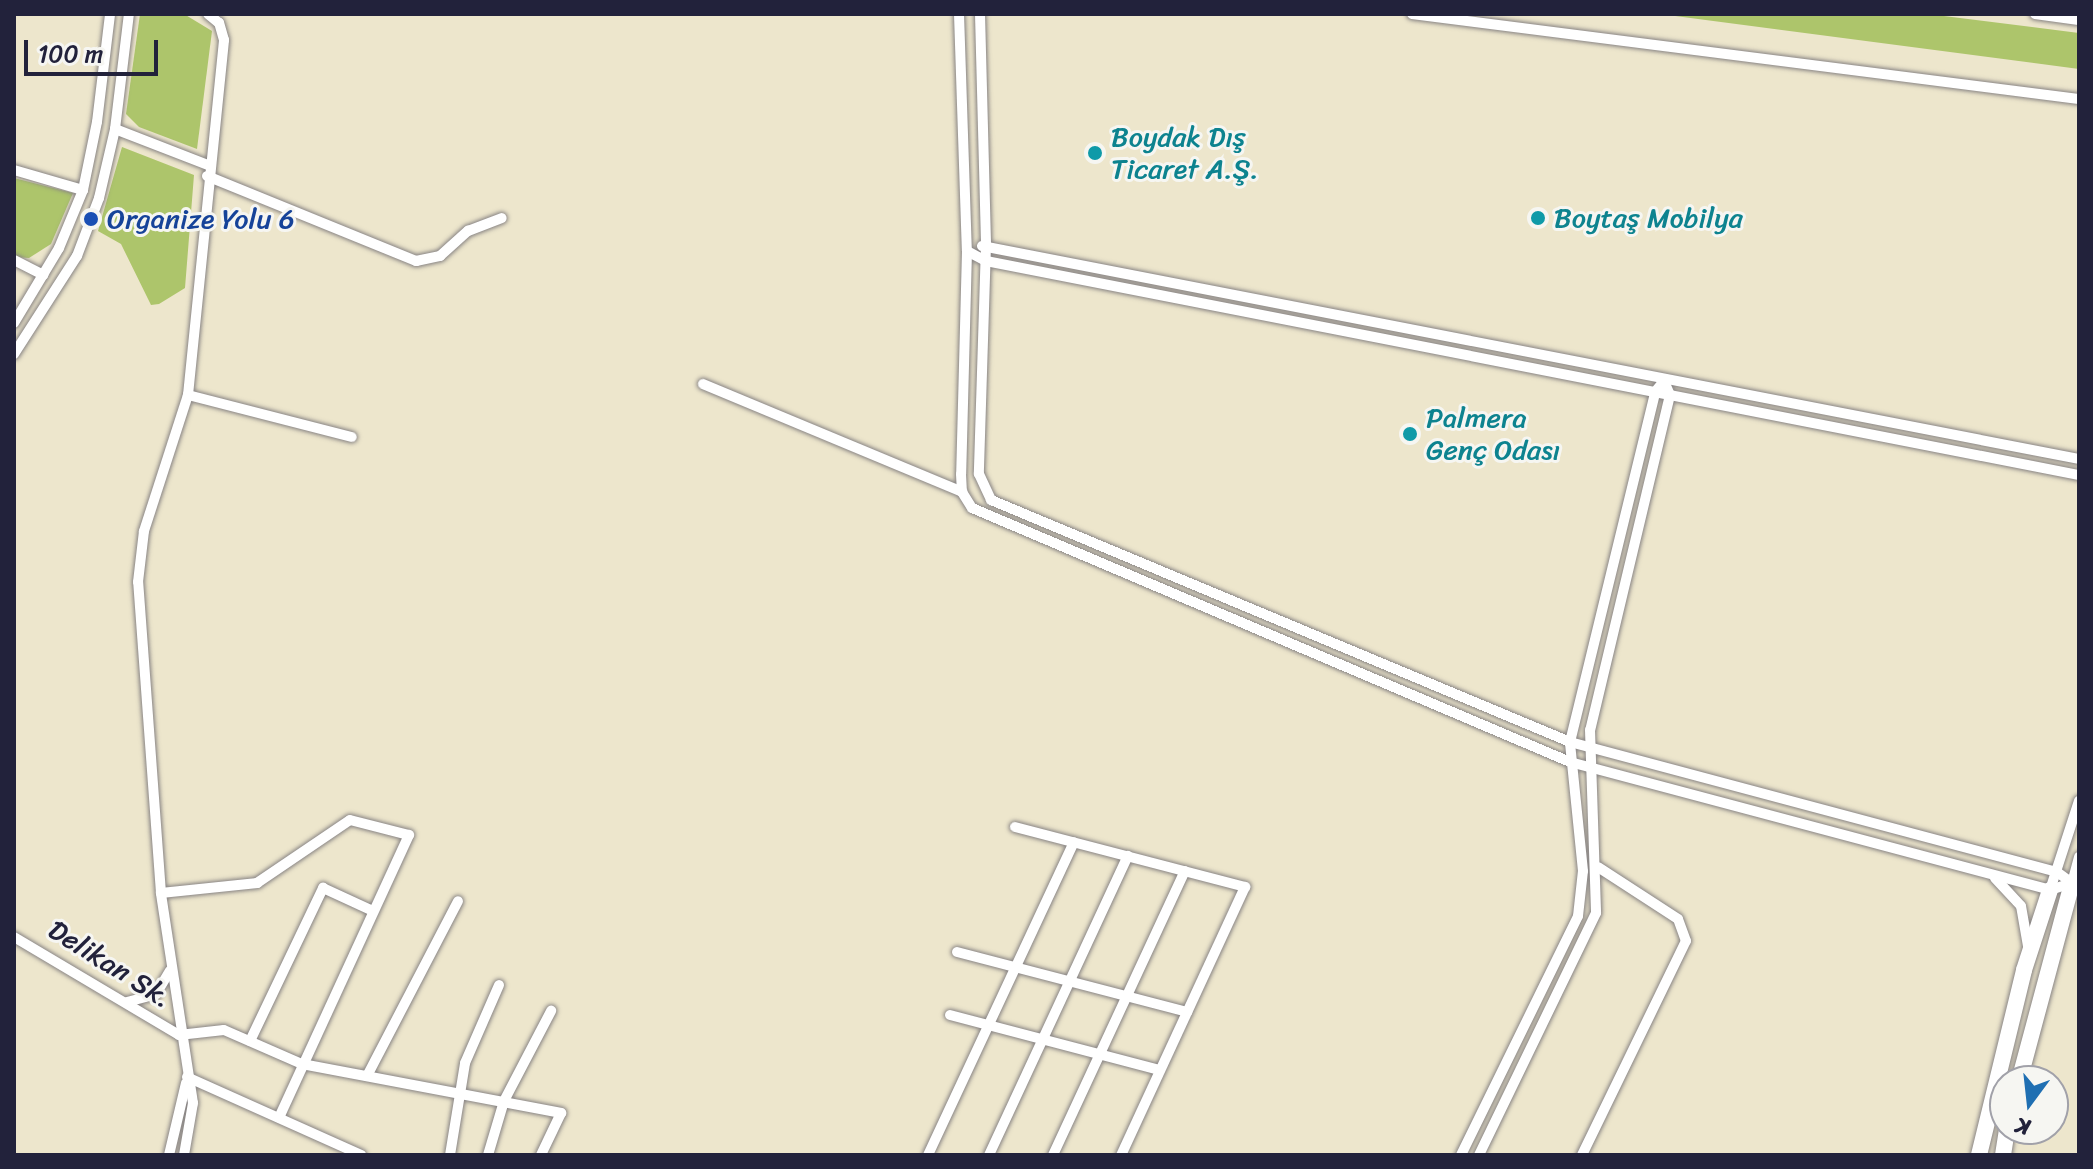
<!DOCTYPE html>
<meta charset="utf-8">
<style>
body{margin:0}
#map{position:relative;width:2093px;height:1169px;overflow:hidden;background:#ede6cc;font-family:Sriracha,sans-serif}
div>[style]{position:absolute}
.green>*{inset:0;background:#adc56b}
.roads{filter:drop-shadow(0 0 2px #888484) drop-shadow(0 0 2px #888484)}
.minor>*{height:10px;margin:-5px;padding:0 5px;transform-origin:5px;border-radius:5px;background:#fff}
.highway>*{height:16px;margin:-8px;padding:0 8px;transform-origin:8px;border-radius:8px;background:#fff}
.dots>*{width:22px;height:22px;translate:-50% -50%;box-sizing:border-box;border:4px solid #f6f6f2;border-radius:50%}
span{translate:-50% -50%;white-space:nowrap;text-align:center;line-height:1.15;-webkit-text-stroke:6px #f6f6f2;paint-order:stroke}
.culture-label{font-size:28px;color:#0d838f}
.left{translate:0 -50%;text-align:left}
.transit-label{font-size:28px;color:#164399}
.street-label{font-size:28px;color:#22223b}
.frame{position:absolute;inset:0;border:16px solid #22223b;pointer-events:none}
.north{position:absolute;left:1989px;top:1065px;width:80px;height:80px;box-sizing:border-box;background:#f6f6f2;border:2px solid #a1a1a9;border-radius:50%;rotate:195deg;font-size:22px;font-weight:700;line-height:32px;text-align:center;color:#22223b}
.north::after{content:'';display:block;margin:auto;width:28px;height:36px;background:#1f6fb2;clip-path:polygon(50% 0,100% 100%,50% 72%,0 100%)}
.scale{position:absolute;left:24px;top:40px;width:134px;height:36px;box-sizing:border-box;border:4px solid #22223b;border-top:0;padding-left:10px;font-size:24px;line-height:28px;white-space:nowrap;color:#22223b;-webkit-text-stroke:6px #f6f6f2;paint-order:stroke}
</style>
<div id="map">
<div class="green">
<div style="clip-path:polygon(140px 14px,184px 14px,212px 31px,197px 149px,139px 127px,126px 114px)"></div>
<div style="clip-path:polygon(1660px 14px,1928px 14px,2079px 33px,2079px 69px)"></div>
<div style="clip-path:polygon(122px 147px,194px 175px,185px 288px,159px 304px,151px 305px,121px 244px,98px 231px)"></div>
<div style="clip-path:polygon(14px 178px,73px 193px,51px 244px,29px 258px,14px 257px)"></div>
</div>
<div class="roads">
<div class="minor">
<div style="left:959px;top:14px;width:237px;rotate:88.1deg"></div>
<div style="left:967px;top:251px;width:223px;rotate:91.5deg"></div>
<div style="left:961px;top:474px;width:18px;rotate:87deg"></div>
<div style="left:962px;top:492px;width:19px;rotate:58deg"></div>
<div style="left:972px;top:508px;width:650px;rotate:23.01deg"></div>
<div style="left:1570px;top:762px;width:497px;rotate:14.9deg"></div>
<div style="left:2050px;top:890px;width:23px;rotate:-18deg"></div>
<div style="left:980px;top:14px;width:231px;rotate:88.5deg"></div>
<div style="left:986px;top:245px;width:229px;rotate:91.8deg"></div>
<div style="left:979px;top:474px;width:29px;rotate:65deg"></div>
<div style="left:991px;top:500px;width:628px;rotate:22.68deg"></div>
<div style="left:1570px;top:742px;width:504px;rotate:14.95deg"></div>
<div style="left:2057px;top:872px;width:19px;rotate:36deg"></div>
<div style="left:1412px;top:14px;width:672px;rotate:7.26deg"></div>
<div style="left:2035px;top:14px;width:44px;rotate:7.8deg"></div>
<div style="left:115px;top:129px;width:100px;rotate:21.2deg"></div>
<div style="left:14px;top:170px;width:72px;rotate:16.2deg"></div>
<div style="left:207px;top:176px;width:226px;rotate:22.1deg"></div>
<div style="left:416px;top:261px;width:25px;rotate:-12deg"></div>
<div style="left:440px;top:256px;width:38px;rotate:-42deg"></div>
<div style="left:468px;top:231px;width:36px;rotate:-21deg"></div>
<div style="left:982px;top:246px;width:1117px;rotate:10.99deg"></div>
<div style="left:967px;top:251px;width:21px;rotate:28deg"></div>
<div style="left:986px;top:261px;width:1114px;rotate:11.08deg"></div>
<div style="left:14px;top:260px;width:33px;rotate:27deg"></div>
<div style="left:14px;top:323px;width:87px;rotate:-59deg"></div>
<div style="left:59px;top:248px;width:63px;rotate:-67.5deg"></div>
<div style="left:83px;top:190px;width:69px;rotate:-78.4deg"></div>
<div style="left:97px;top:122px;width:109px;rotate:-83.1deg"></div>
<div style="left:14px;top:354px;width:117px;rotate:-57.3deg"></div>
<div style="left:77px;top:256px;width:62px;rotate:-69.2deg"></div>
<div style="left:99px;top:198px;width:71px;rotate:-76.9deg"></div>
<div style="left:115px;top:129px;width:116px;rotate:-83.1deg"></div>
<div style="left:703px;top:384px;width:281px;rotate:22.6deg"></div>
<div style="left:188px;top:395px;width:169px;rotate:14.4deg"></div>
<div style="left:1015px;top:827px;width:238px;rotate:14.6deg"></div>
<div style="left:1245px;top:887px;width:295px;rotate:114.8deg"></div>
<div style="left:1995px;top:878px;width:38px;rotate:47deg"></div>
<div style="left:2021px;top:906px;width:41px;rotate:80.1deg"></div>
<div style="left:2072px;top:883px;width:27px;rotate:-75deg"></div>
<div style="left:2050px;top:890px;width:94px;rotate:-72deg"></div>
<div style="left:161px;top:893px;width:97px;rotate:-5.9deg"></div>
<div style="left:257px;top:883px;width:112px;rotate:-34.1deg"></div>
<div style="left:350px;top:820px;width:61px;rotate:14.3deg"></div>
<div style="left:409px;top:835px;width:311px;rotate:114.7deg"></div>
<div style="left:14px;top:937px;width:192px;rotate:30.7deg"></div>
<div style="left:957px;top:952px;width:238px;rotate:14.6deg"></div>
<div style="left:127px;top:1002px;width:30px;rotate:-15deg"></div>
<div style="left:156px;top:994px;width:27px;rotate:-59deg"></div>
<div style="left:950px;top:1015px;width:217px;rotate:14.7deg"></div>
<div style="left:179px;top:1035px;width:45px;rotate:-6.3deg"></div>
<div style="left:224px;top:1030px;width:85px;rotate:23.6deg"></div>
<div style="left:302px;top:1064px;width:264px;rotate:10.7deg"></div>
<div style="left:561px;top:1113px;width:47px;rotate:115.5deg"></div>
<div style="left:250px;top:1041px;width:170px;rotate:-64.5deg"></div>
<div style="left:323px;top:888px;width:55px;rotate:24.7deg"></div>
<div style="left:367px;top:1076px;width:197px;rotate:-62.5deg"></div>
<div style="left:187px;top:1077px;width:191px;rotate:24.1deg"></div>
<div style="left:169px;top:1155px;width:74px;rotate:-76.7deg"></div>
<div style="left:184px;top:1155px;width:53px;rotate:-80.2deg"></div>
<div style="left:193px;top:1103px;width:212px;rotate:-98.7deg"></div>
<div style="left:161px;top:893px;width:312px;rotate:-94.2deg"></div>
<div style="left:138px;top:582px;width:51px;rotate:-83.3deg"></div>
<div style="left:144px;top:531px;width:143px;rotate:-72.1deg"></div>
<div style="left:188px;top:395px;width:357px;rotate:-84.2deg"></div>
<div style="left:224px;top:40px;width:18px;rotate:-106deg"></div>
<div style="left:219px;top:23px;width:14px;rotate:-141deg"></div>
<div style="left:450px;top:1155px;width:93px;rotate:-80.7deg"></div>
<div style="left:465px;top:1063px;width:85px;rotate:-66.4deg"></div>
<div style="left:488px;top:1155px;width:56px;rotate:-73.5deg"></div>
<div style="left:504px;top:1101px;width:102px;rotate:-62.4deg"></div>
<div style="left:928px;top:1155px;width:345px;rotate:-65deg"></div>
<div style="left:989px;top:1155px;width:330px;rotate:-65.1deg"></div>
<div style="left:1053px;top:1155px;width:313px;rotate:-65.1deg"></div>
<div style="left:1461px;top:1155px;width:266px;rotate:-63.9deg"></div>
<div style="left:1578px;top:916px;width:45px;rotate:-83.7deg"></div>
<div style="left:1583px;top:871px;width:130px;rotate:-95.8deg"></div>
<div style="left:1570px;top:742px;width:360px;rotate:-76.3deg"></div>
<div style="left:1655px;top:392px;width:14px;rotate:-51deg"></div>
<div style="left:1664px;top:381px;width:15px;rotate:67deg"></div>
<div style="left:1670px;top:395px;width:344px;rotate:103.4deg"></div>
<div style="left:1590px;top:730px;width:183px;rotate:88.1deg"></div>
<div style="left:1596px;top:913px;width:269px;rotate:115.8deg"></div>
<div style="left:1582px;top:1155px;width:238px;rotate:-64.1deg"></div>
<div style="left:1686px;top:941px;width:23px;rotate:-110deg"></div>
<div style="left:1678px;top:919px;width:95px;rotate:-147deg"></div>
</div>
<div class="highway">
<div style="left:2019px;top:1081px;width:205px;rotate:-75deg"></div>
<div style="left:1979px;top:1155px;width:190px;rotate:-76.3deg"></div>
<div style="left:2024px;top:970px;width:84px;rotate:-72deg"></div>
<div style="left:2003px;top:1155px;width:26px;rotate:-81deg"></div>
</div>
</div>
<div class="dots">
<div style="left:1095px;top:153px;background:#0f9aa8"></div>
<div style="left:1538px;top:218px;background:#0f9aa8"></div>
<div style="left:91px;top:219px;background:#1a4fb4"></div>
<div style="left:1410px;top:434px;background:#0f9aa8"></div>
</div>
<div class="culture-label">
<span class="left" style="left:1111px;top:153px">Boydak Dış<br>Ticaret A.Ş.</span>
<span class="left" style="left:1554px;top:218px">Boytaş Mobilya</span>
<span class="left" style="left:1426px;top:434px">Palmera<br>Genç Odası</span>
</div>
<div class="transit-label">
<span class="left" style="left:107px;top:219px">Organize Yolu 6</span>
</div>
<div class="street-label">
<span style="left:110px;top:964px;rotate:32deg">Delikan Sk.</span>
</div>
<div class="frame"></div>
<div class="north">K</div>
<div class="scale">100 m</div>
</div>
